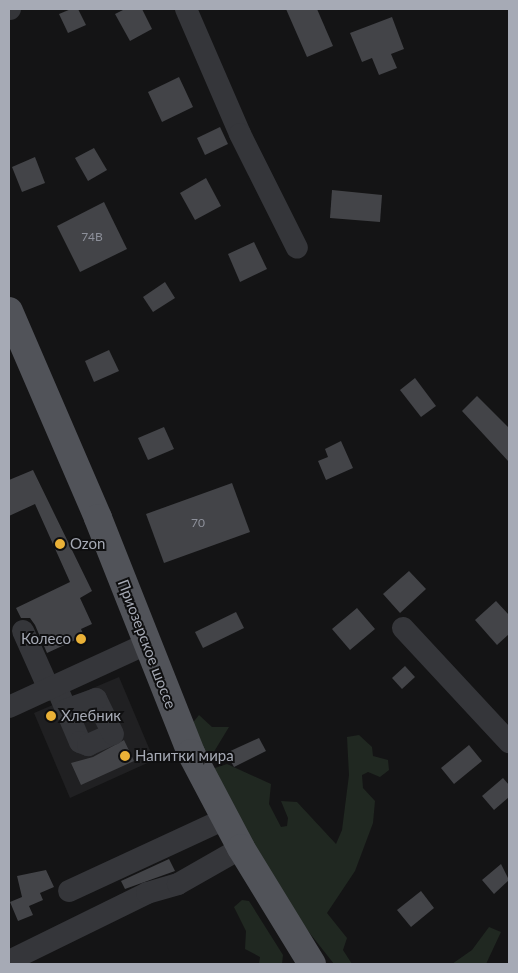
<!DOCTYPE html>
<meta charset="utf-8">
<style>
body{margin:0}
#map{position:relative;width:518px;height:973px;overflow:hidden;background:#141415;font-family:Lato,sans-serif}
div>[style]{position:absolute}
.built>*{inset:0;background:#202022}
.green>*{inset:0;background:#202821}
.building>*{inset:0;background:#434448}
.minor>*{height:22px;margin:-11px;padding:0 11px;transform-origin:11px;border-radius:11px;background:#35363a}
.major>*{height:28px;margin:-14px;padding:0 14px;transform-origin:14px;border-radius:14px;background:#515359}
.dots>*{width:14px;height:14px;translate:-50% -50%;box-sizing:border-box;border:2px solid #0f0f10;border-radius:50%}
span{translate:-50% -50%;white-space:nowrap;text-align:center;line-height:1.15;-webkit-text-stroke:4px #0f0f10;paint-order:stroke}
.number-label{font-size:12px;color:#8d909a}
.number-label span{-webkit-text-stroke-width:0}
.poi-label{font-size:15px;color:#a6aab5}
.left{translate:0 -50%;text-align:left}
.right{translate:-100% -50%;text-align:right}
.street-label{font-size:15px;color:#a6aab5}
.frame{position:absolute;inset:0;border:10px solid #a6aab5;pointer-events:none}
</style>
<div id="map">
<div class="built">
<div style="clip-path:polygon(119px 677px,154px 760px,70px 798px,34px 713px)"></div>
</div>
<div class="green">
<div style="clip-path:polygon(199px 715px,212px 727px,229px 727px,212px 755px,202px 751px,191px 725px)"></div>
<div style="clip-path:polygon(359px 735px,372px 747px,373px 756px,388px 760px,389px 770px,380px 777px,368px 772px,362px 775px,363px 788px,375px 801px,373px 823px,355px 871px,327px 913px,347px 938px,343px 950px,352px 964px,334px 964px,290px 908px,212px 769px,227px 764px,271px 784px,269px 804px,281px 827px,287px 826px,288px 818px,281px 801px,297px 802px,336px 844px,342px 830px,349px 775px,347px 737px)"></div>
<div style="clip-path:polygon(242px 900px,249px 901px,283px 955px,282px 964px,259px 964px,260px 957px,245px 949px,246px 931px,234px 907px)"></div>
<div style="clip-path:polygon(489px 927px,501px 932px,486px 964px,452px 964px,472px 950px)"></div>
</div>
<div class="building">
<div style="clip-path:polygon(71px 9px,78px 9px,86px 25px,68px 33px,59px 14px)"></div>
<div style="clip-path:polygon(125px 9px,142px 9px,152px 29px,130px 41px,115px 14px)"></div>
<div style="clip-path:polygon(286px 9px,317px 9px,333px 46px,307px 57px)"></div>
<div style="clip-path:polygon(392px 17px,404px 49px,391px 54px,397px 68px,379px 75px,372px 58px,362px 62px,350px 33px)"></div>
<div style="clip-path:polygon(179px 77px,193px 107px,162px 122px,148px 92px)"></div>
<div style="clip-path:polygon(220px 127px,228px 144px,205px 155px,197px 138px)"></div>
<div style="clip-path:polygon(94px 148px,107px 170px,88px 181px,75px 158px)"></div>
<div style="clip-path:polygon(35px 157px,45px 183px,22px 192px,12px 167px)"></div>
<div style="clip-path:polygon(206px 178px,221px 206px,195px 220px,180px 193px)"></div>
<div style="clip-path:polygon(332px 190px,382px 195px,380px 222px,330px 218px)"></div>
<div style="clip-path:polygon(104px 202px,127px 249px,80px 272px,57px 226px)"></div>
<div style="clip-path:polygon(254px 242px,267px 269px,240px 282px,228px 254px)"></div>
<div style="clip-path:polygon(165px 282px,175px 298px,153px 312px,143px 297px)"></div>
<div style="clip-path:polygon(109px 350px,119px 371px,94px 382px,85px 361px)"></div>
<div style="clip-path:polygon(415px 378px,436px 406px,421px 417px,400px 390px)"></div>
<div style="clip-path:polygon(477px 396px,509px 428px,509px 462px,462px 411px)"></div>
<div style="clip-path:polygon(164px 427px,174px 449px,148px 460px,138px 438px)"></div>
<div style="clip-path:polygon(341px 441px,353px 468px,326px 480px,318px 461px,328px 457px,325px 449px)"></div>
<div style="clip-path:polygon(33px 470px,92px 591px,80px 598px,92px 624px,81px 629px,84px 636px,47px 653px,35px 625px,30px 618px,21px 618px,16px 608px,70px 582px,35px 504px,9px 516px,9px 480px)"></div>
<div style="clip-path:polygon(232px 483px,250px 532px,164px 563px,146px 514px)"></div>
<div style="clip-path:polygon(409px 571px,426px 589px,400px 613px,383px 594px)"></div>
<div style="clip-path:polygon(496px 601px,509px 615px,509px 634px,497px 645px,475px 620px)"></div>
<div style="clip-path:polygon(357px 608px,375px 629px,350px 650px,332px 629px)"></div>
<div style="clip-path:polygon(236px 612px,244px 628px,203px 648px,195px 632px)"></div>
<div style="clip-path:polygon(405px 666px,415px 677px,402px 689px,392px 678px)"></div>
<div style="clip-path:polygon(259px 738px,266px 751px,234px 767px,226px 753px)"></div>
<div style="clip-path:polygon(124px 740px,134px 761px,81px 785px,71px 763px,93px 757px)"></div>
<div style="clip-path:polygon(469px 745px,482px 761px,454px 784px,441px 768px)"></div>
<div style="clip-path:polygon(503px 778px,509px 785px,509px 797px,494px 810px,482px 796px)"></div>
<div style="clip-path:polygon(169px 859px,175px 871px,125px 889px,121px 881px)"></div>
<div style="clip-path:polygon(501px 864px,509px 880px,494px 894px,482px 880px)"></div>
<div style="clip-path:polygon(46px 870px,54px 887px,40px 893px,43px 900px,29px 906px,33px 915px,18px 921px,10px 902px,22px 897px,17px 876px)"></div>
<div style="clip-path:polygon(421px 891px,434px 908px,411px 927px,397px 910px)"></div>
</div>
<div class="minor">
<div style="left:9px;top:9px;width:1px"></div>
<div style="left:186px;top:9px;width:136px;rotate:66.6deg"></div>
<div style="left:240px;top:134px;width:127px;rotate:63.4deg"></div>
<div style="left:403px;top:628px;width:156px;rotate:47.1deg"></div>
<div style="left:23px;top:631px;width:64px;rotate:65.9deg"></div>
<div style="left:56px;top:686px;width:61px;rotate:66.8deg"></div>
<div style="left:80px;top:742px;width:9px;rotate:21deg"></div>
<div style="left:88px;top:745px;width:27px;rotate:-24deg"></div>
<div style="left:113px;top:734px;width:39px;rotate:-116deg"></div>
<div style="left:96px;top:699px;width:32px;rotate:160deg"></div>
<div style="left:9px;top:707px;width:151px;rotate:-24.7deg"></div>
<div style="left:69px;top:891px;width:172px;rotate:-24.8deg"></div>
<div style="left:9px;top:961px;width:154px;rotate:-26.2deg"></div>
<div style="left:147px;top:893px;width:32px;rotate:-16deg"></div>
<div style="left:178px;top:884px;width:73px;rotate:-29.7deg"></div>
</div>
<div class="major">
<div style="left:9px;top:311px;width:225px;rotate:66.7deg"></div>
<div style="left:98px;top:518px;width:253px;rotate:68.4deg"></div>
<div style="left:191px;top:753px;width:107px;rotate:62.2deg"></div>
<div style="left:241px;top:848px;width:136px;rotate:58.5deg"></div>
</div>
<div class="dots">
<div style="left:60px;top:544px;background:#eab137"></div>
<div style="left:81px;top:639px;background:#eab137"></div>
<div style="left:51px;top:716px;background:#eab137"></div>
<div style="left:125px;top:756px;background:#eab137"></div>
</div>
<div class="number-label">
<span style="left:92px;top:237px">74В</span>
<span style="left:198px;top:523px">70</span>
</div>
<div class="poi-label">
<span class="left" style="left:70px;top:544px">Ozon</span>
<span class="right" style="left:71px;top:639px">Колесо</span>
<span class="left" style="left:61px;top:716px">Хлебник</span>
<span class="left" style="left:135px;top:756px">Напитки мира</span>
</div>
<div class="street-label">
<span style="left:147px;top:644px;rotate:69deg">Приозерское шоссе</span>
</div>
<div class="frame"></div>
</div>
